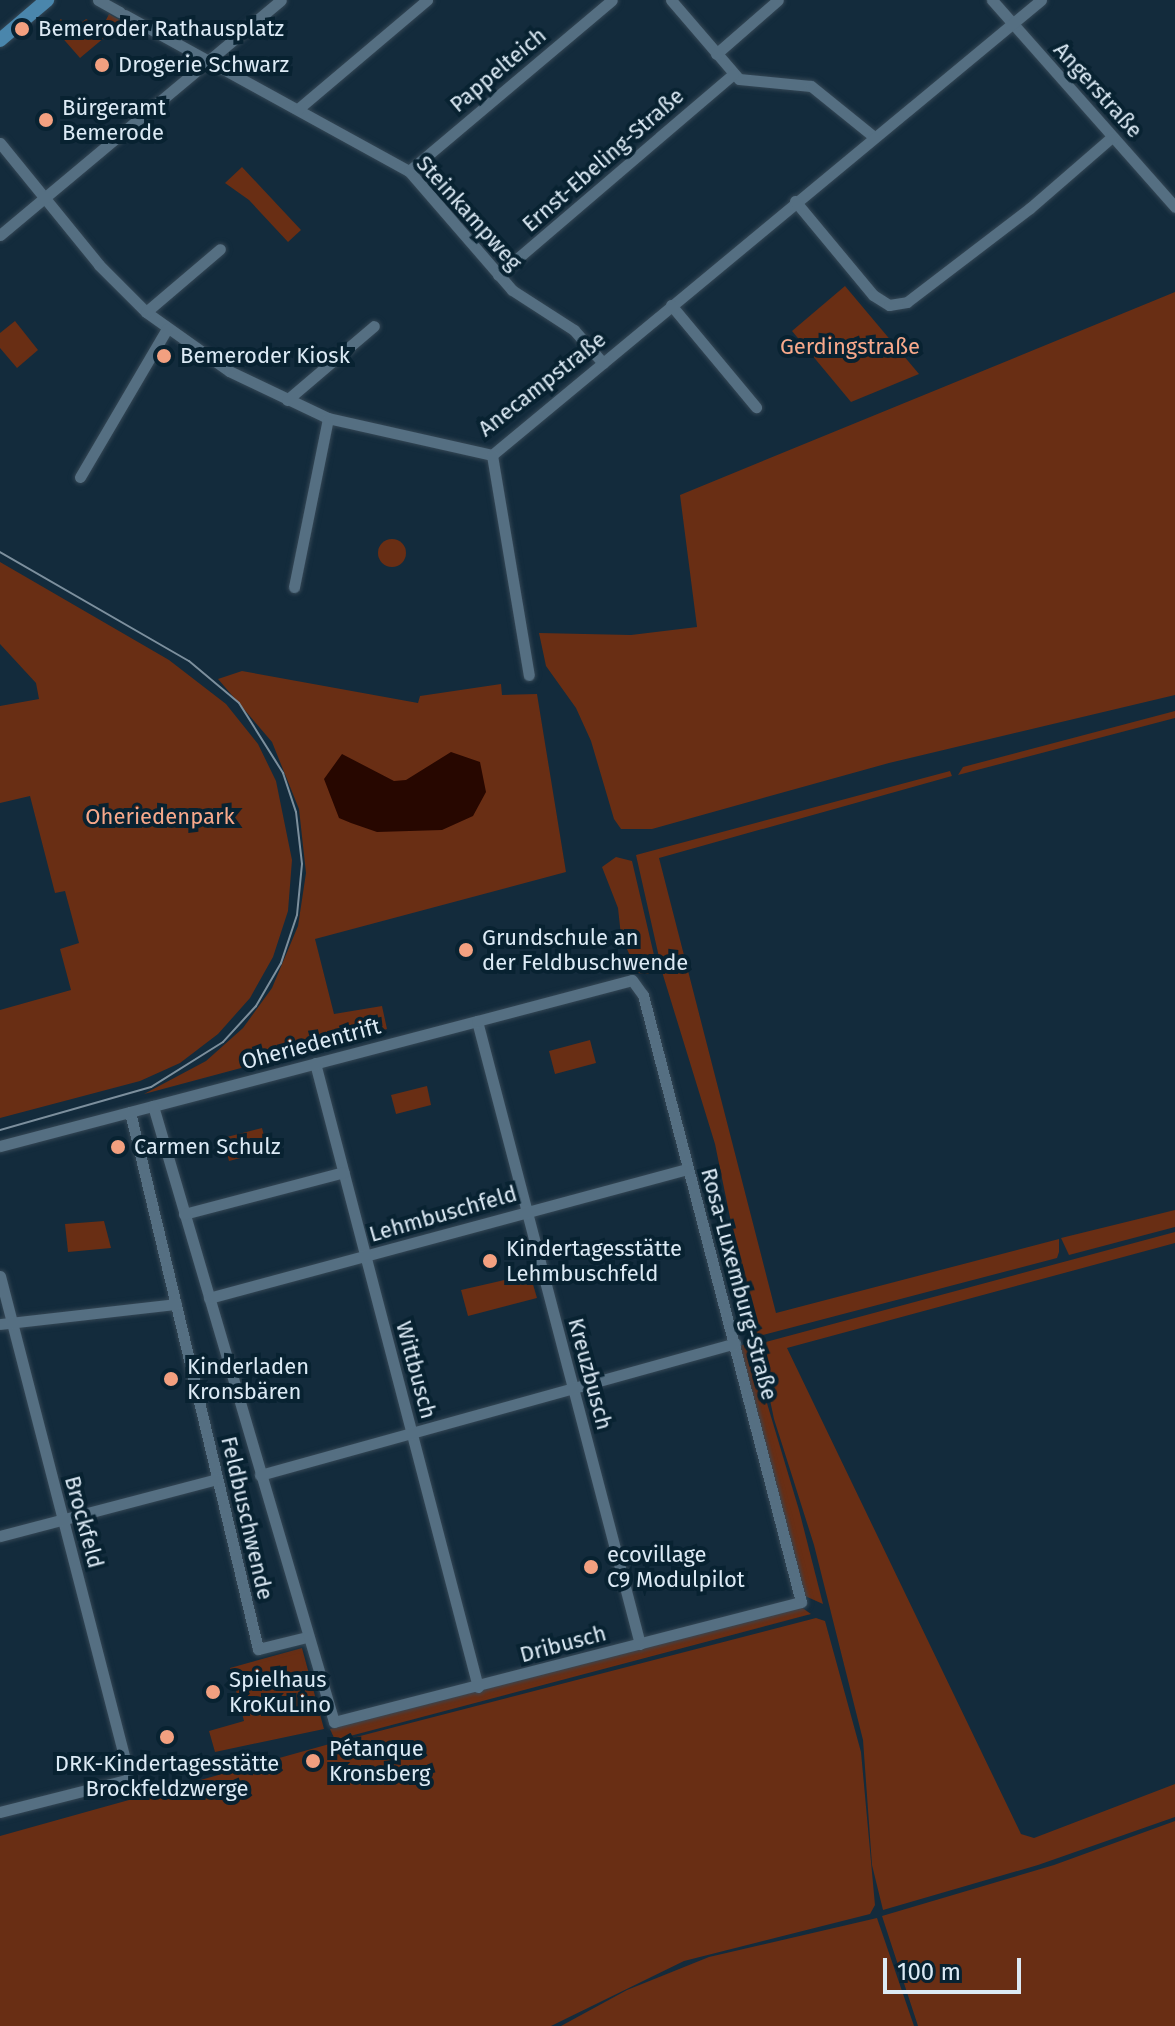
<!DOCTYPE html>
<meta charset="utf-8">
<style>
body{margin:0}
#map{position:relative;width:1175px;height:2026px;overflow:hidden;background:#132b3c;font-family:"Fira Sans",sans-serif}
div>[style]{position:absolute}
.green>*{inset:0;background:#692e14}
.round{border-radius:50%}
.water>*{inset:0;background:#270700}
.roads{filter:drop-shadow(0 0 2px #354755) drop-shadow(0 0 2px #354755)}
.minor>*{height:11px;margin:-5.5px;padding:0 5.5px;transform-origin:5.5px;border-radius:5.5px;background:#556f82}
.major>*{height:14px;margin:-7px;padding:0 7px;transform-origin:7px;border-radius:7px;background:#4a86ac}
.tram>*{height:2px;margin:-1px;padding:0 1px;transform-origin:1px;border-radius:1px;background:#7c8f9d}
.dots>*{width:22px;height:22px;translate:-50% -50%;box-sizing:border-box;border:4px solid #082231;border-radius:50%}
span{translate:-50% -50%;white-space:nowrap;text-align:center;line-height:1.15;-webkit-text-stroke:8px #082231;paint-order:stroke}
.poi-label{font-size:22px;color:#dceaf5}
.left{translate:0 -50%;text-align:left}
.street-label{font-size:22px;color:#dceaf5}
.park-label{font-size:22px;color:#f8a98b}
.scale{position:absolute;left:883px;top:1958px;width:138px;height:36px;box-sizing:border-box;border:4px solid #dceaf5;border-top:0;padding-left:10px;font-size:24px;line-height:28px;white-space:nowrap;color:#dceaf5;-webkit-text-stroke:6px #082231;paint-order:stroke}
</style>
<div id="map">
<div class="green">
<div style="clip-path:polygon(109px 14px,123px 22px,80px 58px,52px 26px,61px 19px,71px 31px,86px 19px,102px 28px)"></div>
<div style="clip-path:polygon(242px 167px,301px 230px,288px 242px,249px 200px,225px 183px)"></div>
<div style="clip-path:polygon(845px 286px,919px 374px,851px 402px,792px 331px)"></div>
<div style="clip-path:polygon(1175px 292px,1175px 695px,889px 763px,652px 829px,621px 829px,614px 819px,591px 741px,576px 708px,546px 666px,539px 633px,631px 635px,697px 627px,680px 495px)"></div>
<div style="clip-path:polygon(15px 321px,38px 350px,17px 368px,0 348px,0 333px)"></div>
<div class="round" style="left:378px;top:539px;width:28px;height:28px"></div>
<div style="clip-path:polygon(0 562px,169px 660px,226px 704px,258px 744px,276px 781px,292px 860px,288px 911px,273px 957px,250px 998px,218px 1034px,180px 1063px,140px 1081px,0 1118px,0 1010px,71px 990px,60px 949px,79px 943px,65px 891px,55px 893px,30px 796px,0 803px,0 706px,39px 699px,36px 683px,0 644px)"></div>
<div style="clip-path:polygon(242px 671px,418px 703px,420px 696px,501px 684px,502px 695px,537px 694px,566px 872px,315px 939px,334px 1014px,382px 1006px,387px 1029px,144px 1094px,206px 1061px,243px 1028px,272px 988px,298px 926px,306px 873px,299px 809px,272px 742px,218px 679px)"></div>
<div style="clip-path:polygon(1175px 711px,1175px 718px,958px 775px,963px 767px)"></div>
<div style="clip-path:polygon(950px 771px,952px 776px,659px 858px,776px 1313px,1059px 1239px,1059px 1252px,1057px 1258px,759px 1336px,753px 1330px,715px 1144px,663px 975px,636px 855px)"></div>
<div style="clip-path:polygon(616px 857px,632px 861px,657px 968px,650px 974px,638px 973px,621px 936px,618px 908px,602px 867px)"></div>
<div style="clip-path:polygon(590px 1040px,596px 1063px,555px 1074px,549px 1051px)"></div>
<div style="clip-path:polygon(427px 1086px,431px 1105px,396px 1114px,391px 1095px)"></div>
<div style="clip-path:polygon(262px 1128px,268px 1151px,229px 1161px,223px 1138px)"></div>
<div style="clip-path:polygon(1175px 1210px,1175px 1227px,1069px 1255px,1061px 1238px)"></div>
<div style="clip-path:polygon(104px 1221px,111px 1248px,68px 1252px,65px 1224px)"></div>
<div style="clip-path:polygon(1175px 1232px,1175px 1243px,787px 1348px,1021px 1834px,1034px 1838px,1175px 1784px,1175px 1817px,1038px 1865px,883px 1910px,872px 1865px,863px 1740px,814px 1545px,774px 1419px,758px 1344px)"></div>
<div style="clip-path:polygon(530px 1274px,537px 1298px,468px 1316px,461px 1290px)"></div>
<div style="clip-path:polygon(749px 1343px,799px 1510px,823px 1604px,805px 1596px,739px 1346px)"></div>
<div style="clip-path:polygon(801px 1607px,811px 1614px,335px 1740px,330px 1729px)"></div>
<div style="clip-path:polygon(816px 1618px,825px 1621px,861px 1752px,875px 1905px,870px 1914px,684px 1961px,551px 2026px,0 2026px,0 1836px,333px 1743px)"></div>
<div style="clip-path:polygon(302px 1648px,324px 1729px,215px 1752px,209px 1731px,244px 1721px,230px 1668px)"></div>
<div style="clip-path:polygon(1175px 1821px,1175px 2026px,918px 2026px,882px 1916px,1054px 1865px)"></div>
<div style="clip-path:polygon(877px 1918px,914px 2026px,561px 2026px,627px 1990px,709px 1957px)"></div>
</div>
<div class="water">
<div style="clip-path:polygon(451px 752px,480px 762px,486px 792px,473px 816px,442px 830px,377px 832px,351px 823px,339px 818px,324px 779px,342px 754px,394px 781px,406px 780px)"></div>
</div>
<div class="roads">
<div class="minor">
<div style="left:98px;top:0;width:25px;rotate:29deg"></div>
<div style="left:671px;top:0;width:104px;rotate:49.3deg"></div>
<div style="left:739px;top:79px;width:72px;rotate:5.6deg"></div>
<div style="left:811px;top:86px;width:80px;rotate:38.9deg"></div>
<div style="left:992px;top:0;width:276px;rotate:48.5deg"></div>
<div style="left:125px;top:15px;width:324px;rotate:28.8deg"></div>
<div style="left:409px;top:171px;width:157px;rotate:49.1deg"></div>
<div style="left:512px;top:290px;width:74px;rotate:32.8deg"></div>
<div style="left:574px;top:330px;width:44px;rotate:48.7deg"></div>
<div style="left:716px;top:54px;width:82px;rotate:-41.1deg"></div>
<div style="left:298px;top:109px;width:169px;rotate:-40.2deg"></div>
<div style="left:0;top:143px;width:157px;rotate:50.9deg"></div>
<div style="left:99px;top:265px;width:66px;rotate:45deg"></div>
<div style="left:146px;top:312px;width:102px;rotate:35.4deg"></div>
<div style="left:229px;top:371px;width:110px;rotate:25.4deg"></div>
<div style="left:328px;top:418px;width:168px;rotate:12.7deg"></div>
<div style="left:492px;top:455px;width:713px;rotate:-39.65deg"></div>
<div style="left:409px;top:171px;width:265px;rotate:-40.1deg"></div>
<div style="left:795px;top:201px;width:122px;rotate:50.3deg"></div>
<div style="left:873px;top:295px;width:19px;rotate:32deg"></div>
<div style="left:889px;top:305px;width:18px;rotate:-9deg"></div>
<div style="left:907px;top:302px;width:155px;rotate:-37.4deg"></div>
<div style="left:1030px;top:208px;width:108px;rotate:-40.9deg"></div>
<div style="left:0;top:235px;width:366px;rotate:-39.9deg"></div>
<div style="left:498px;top:275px;width:309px;rotate:-40.5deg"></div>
<div style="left:671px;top:305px;width:133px;rotate:50.2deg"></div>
<div style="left:146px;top:312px;width:97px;rotate:-40.4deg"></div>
<div style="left:287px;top:400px;width:114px;rotate:-40.4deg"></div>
<div style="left:492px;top:455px;width:223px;rotate:80.5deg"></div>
<div style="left:80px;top:477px;width:172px;rotate:-59.6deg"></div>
<div style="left:294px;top:587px;width:172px;rotate:-78.6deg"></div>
<div style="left:477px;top:1021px;width:644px;rotate:75.34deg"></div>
<div style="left:315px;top:1063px;width:645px;rotate:75.36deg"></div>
<div style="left:130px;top:1112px;width:552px;rotate:76.59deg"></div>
<div style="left:258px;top:1649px;width:50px;rotate:-13.8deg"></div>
<div style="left:0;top:1146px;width:158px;rotate:-14.7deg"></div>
<div style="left:153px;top:1106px;width:335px;rotate:-14.7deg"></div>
<div style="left:477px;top:1021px;width:160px;rotate:-14.8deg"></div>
<div style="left:632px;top:980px;width:19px;rotate:54deg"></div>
<div style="left:643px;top:995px;width:627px;rotate:75.41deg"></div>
<div style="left:801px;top:1602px;width:482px;rotate:165.6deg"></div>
<div style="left:334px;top:1722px;width:642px;rotate:-106.37deg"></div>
<div style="left:184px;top:1214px;width:165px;rotate:-14.7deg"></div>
<div style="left:0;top:1276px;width:520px;rotate:75.51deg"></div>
<div style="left:130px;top:1779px;width:134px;rotate:165.8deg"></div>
<div style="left:209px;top:1298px;width:495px;rotate:-15.1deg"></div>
<div style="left:0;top:1324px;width:177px;rotate:-6.5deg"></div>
<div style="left:260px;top:1475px;width:493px;rotate:-15.5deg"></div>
<div style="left:0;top:1536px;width:224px;rotate:-14.7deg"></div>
</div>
<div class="major">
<div style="left:0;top:40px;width:62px;rotate:-40.4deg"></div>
</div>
</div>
<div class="tram">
<div style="left:0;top:552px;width:218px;rotate:30deg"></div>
<div style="left:189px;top:661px;width:65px;rotate:40deg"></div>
<div style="left:239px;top:703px;width:83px;rotate:57.8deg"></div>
<div style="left:283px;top:773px;width:41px;rotate:71.6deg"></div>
<div style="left:296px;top:812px;width:52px;rotate:83.4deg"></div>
<div style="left:302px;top:864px;width:51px;rotate:95.6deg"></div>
<div style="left:297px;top:915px;width:51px;rotate:108.4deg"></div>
<div style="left:281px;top:963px;width:50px;rotate:120.2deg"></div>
<div style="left:256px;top:1006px;width:49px;rotate:132.5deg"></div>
<div style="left:223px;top:1042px;width:85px;rotate:148deg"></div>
<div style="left:151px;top:1087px;width:157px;rotate:164.1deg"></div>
</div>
<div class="dots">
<div style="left:22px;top:29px;background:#f2a080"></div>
<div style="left:102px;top:65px;background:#f2a080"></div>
<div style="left:46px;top:120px;background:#f2a080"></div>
<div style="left:164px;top:356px;background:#f2a080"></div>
<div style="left:466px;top:950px;background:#f2a080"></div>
<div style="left:118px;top:1147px;background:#f2a080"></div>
<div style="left:490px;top:1261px;background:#f2a080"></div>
<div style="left:171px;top:1379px;background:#f2a080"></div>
<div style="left:591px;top:1567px;background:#f2a080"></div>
<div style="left:213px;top:1692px;background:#f2a080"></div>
<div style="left:167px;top:1737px;background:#f2a080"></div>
<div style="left:313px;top:1761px;background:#f2a080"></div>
</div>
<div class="poi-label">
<span class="left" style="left:38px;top:29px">Bemeroder Rathausplatz</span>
<span class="left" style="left:118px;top:65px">Drogerie Schwarz</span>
<span class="left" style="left:62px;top:120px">Bürgeramt<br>Bemerode</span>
<span class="left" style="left:180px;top:356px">Bemeroder Kiosk</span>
<span class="left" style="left:482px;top:950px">Grundschule an<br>der Feldbuschwende</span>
<span class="left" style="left:134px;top:1147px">Carmen Schulz</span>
<span class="left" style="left:506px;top:1261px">Kindertagesstätte<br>Lehmbuschfeld</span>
<span class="left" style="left:187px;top:1379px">Kinderladen<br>Kronsbären</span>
<span class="left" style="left:607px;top:1567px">ecovillage<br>C9 Modulpilot</span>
<span class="left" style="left:229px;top:1692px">Spielhaus<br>KroKuLino</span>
<span class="left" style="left:329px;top:1761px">Pétanque<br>Kronsberg</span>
<span style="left:167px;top:1776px">DRK-Kindertagesstätte<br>Brockfeldzwerge</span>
</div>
<div class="street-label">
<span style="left:498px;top:70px;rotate:-40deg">Pappelteich</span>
<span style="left:1098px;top:90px;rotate:48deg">Angerstraße</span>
<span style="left:603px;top:160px;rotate:-41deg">Ernst-Ebeling-Straße</span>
<span style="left:469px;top:213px;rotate:48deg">Steinkampweg</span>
<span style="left:542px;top:384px;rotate:-38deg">Anecampstraße</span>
<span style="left:311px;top:1044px;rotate:-15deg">Oheriedentrift</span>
<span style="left:443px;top:1214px;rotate:-16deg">Lehmbuschfeld</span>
<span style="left:739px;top:1284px;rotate:75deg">Rosa-Luxemburg-Straße</span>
<span style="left:416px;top:1370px;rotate:75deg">Wittbusch</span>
<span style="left:590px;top:1374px;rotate:75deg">Kreuzbusch</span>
<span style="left:247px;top:1518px;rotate:77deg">Feldbuschwende</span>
<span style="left:84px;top:1522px;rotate:75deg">Brockfeld</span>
<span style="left:563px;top:1644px;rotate:-15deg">Dribusch</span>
</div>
<div class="park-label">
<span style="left:850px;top:347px">Gerdingstraße</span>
<span style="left:160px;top:817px">Oheriedenpark</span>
</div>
<div class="scale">100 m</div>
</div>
